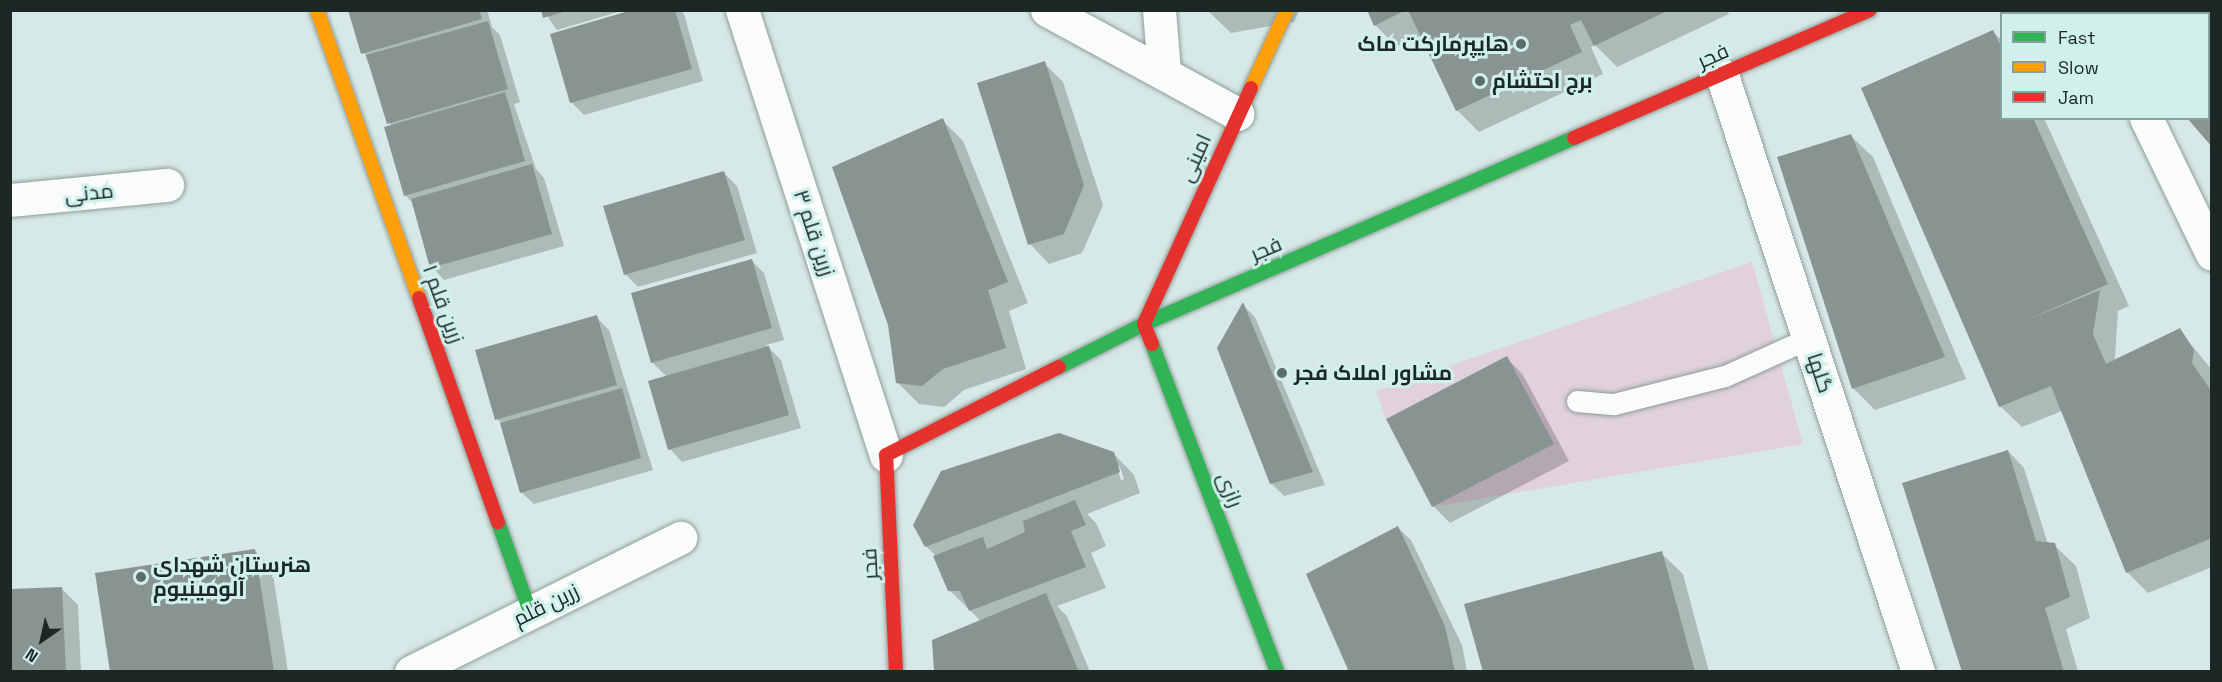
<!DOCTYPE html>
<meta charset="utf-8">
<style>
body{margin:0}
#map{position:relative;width:2222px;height:682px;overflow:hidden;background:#d7e9e6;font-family:"Space Grotesk",Cairo,sans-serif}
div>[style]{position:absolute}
.green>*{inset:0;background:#e1d1dc}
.shadow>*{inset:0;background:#0003}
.building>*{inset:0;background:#879492}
.roads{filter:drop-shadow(0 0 2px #8e9d9a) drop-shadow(0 0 2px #8e9d9a)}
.lane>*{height:21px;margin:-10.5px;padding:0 10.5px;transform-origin:10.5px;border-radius:10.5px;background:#f9fcfb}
.street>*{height:33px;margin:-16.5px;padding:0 16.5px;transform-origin:16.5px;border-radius:16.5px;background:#f9fcfb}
.fast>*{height:14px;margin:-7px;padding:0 7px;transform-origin:7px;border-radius:7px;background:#30b455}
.slow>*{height:14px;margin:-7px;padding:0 7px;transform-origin:7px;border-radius:7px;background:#ff9f0a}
.jam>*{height:14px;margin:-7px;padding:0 7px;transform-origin:7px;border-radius:7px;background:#e5322d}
.dots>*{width:16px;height:16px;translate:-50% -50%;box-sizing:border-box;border:3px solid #d0f0eb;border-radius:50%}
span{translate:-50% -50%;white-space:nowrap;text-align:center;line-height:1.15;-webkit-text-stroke:6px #d0f0eb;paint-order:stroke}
.poi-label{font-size:21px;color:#1c2826;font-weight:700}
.right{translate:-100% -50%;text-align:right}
.left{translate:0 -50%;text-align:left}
.street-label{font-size:21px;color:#1c2826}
.frame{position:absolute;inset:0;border:12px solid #1c2826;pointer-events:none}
.legend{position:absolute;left:2000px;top:12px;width:210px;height:108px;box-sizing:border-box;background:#d0f0eb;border:2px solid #88a09c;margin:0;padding:8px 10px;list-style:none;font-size:18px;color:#1c2826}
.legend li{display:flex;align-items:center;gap:12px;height:30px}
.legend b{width:30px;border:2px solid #88a09c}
.north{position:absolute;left:12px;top:610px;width:60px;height:60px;-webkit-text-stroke:4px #d0f0eb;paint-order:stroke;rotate:214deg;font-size:16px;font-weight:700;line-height:24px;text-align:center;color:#1c2826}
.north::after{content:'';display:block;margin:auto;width:21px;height:27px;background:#1c2826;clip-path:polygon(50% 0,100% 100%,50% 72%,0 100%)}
</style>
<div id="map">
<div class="green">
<div style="clip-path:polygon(1752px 262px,1803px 444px,1432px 507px,1507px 356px,1386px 419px,1376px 391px)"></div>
</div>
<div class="shadow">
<div style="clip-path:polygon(349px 10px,487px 10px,492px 27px,500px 35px,520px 102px,514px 104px,536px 169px,544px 178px,564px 246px,444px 280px,432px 267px,414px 204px,405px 195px,391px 126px)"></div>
<div style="clip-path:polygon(543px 10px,625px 10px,557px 30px)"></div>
<div style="clip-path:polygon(638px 10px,680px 10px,684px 14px,703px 81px,584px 115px,571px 102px)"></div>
<div style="clip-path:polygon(1207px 10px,1299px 10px,1294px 22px,1231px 33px)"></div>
<div style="clip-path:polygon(1368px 10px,1727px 10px,1729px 14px,1617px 67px,1595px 45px,1591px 47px,1603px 74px,1479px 132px,1457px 110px,1422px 35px,1397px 47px,1375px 25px)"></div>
<div style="clip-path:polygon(2129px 10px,2212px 10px,2212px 146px,2189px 118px,2208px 118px,2208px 14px)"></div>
<div style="clip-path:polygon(1993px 32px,2002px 40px,2002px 118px,2044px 118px,2129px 306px,2118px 311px,2115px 359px,2179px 330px,2212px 370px,2212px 567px,2148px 593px,2127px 572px,2062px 411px,2022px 427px,2000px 406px)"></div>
<div style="clip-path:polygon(1044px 63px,1063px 82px,1103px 205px,1082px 253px,1049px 264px,1030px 244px)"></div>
<div style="clip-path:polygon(942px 120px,963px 141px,1028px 303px,1009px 311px,1026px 369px,964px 390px,944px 407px,919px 404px,898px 383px)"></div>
<div style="clip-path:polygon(1851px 136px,1873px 157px,1966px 379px,1875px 410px,1853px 388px)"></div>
<div style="clip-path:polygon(724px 173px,737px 186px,757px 253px,638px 287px,625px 274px)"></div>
<div style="clip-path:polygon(751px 260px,764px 273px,784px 340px,766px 345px,781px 360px,801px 428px,682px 462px,670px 449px,667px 377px,652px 362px)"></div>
<div style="clip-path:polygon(1243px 305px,1255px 317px,1325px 485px,1284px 496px,1271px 483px)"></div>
<div style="clip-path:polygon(596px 317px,609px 330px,653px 470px,534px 504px,521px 492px,502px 424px,497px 419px)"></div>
<div style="clip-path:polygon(1507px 358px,1523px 375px,1569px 461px,1450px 523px,1433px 506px)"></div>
<div style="clip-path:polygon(2008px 451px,2024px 468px,2048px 544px,2054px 545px,2076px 566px,2090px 618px,2066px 629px,2078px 672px,1964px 672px)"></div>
<div style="clip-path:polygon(evenodd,1113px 453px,1134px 475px,1140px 493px,1087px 514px,1096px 523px,1106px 546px,1091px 553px,1106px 588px,1057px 606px,1067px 616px,1090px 672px,936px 672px,981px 621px,949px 590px,936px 556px,926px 546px,1113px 453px,1117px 467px,1120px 467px,1124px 479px,1121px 480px,1117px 467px)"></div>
<div style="clip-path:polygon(1398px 528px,1411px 540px,1462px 645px,1467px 672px,1351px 672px)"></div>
<div style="clip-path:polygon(255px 551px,272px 568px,288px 672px,111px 672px)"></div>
<div style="clip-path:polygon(1661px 553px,1683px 574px,1709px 672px,1484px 672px)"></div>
<div style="clip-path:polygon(61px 588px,78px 605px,81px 672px,10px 672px)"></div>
</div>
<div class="building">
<div style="clip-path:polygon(348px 10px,479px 10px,482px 19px,361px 54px)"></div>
<div style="clip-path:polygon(541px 10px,567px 10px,567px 11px,543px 18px)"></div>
<div style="clip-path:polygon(632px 10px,675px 10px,692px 69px,570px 103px,550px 34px)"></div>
<div style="clip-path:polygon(1367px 10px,1406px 10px,1374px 26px)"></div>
<div style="clip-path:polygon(1408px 10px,1669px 10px,1594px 46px,1581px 20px,1570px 25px,1582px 52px,1456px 111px)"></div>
<div style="clip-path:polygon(2128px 10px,2212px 10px,2212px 147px,2187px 118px,2208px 118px,2208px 14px)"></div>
<div style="clip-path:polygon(488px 21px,508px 89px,387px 124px,366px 55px)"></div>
<div style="clip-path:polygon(1993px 30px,2002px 48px,2002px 118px,2033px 118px,2108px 284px,2027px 320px,2100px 290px,2093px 334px,2106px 364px,2180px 328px,2194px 350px,2192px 363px,2212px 392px,2212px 538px,2126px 573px,2051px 386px,1999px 407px,1861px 88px)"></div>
<div style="clip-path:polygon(1045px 61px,1084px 185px,1064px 234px,1028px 245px,977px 83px)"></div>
<div style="clip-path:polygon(505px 92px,525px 161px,404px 196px,384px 127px)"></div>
<div style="clip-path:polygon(943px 118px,1008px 282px,988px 290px,1006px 348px,943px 369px,922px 386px,896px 383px,888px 325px,832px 167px)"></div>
<div style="clip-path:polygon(1851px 134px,1945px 357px,1852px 389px,1777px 157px)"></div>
<div style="clip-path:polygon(532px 164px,552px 234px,430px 268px,411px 199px)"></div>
<div style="clip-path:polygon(724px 171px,745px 240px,624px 275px,603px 206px)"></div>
<div style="clip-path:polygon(752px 259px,772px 328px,651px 363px,631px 293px)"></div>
<div style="clip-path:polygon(1243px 302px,1313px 472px,1270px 484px,1217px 348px)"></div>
<div style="clip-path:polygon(597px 315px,617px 385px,495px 420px,475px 350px)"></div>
<div style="clip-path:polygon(769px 346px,789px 415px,668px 450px,648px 381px)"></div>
<div style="clip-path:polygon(1507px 356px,1554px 444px,1432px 507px,1386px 419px)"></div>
<div style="clip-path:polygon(622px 388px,641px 458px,520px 493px,500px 423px)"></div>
<div style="clip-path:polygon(1059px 433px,1114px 452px,1120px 472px,925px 547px,913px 525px,941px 471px)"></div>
<div style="clip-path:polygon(2008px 450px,2036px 541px,2055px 543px,2070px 597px,2045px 608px,2064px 672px,1962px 672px,1902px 483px)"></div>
<div style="clip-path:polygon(1075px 500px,1086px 525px,1071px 531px,1086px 567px,969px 611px,960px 591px,948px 591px,933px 556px,983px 537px,987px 549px,1025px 532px,1023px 521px)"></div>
<div style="clip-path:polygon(1398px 526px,1445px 626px,1455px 672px,1349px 672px,1306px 574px)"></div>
<div style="clip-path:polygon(255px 549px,274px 672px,110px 672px,95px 573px)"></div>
<div style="clip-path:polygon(1662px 551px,1695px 672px,1483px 672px,1464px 604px)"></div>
<div style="clip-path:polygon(62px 587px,66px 672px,10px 672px,10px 589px)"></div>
<div style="clip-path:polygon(1046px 593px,1079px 672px,934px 672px,932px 640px)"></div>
</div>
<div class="roads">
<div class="lane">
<div style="left:1577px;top:401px;width:37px;rotate:5deg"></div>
<div style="left:1614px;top:404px;width:114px;rotate:-14.2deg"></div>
<div style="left:1725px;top:376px;width:92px;rotate:-24.3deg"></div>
</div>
<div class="street">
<div style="left:742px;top:10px;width:468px;rotate:72.1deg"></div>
<div style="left:1047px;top:10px;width:217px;rotate:28.6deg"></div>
<div style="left:1159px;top:10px;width:61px;rotate:85.3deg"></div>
<div style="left:2093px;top:10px;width:4px;rotate:76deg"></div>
<div style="left:1722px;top:75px;width:628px;rotate:71.82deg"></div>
<div style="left:2146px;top:118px;width:151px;rotate:64.1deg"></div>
<div style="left:10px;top:200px;width:158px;rotate:-5.5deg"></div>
<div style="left:411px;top:672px;width:301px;rotate:-26.5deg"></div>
</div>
<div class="fast">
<div style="left:1152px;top:344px;width:351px;rotate:69.1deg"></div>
<div style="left:1059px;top:367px;width:95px;rotate:-26.8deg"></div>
<div style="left:1144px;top:324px;width:469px;rotate:-23.4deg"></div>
<div style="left:498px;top:522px;width:96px;rotate:70.4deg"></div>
</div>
<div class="slow">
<div style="left:317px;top:10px;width:306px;rotate:70.5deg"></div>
<div style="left:1251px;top:88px;width:86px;rotate:-65.2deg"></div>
</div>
<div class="jam">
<div style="left:1574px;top:138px;width:322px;rotate:-23.4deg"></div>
<div style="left:419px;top:298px;width:238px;rotate:70.6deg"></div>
<div style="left:1152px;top:344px;width:22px;rotate:-112deg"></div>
<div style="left:1144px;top:324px;width:259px;rotate:-65.6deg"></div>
<div style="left:896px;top:672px;width:217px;rotate:-92.6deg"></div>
<div style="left:886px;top:455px;width:194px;rotate:-27deg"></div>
</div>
</div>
<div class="dots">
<div style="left:1521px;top:44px;background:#5d6c69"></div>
<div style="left:1480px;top:81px;background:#5d6c69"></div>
<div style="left:1282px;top:373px;background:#5d6c69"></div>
<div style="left:141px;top:577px;background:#5d6c69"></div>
</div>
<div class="poi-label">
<span class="right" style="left:1509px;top:44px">هایپرمارکت ماک</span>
<span class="left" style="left:1492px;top:81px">برج احتشام</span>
<span class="left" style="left:1294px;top:373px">مشاور املاک فجر</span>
<span class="left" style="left:153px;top:577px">هنرستان شهدای<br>آلومینیوم</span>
</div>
<div class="street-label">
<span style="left:1713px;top:56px;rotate:-24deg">فجر</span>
<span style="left:1195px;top:158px;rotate:-66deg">امینی</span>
<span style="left:89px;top:193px;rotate:-6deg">مدنی</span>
<span style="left:814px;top:233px;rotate:72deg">زرین قلم ۳</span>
<span style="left:1266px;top:249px;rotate:-23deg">فجر</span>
<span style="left:443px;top:304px;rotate:70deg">زرین قلم ۱</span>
<span style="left:1820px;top:373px;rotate:72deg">گلها</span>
<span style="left:1230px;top:490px;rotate:69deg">رازی</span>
<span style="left:870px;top:564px;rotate:-93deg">فجر</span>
<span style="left:546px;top:605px;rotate:-26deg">زرین قلم</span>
</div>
<div class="frame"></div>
<ul class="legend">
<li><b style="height:8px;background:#30b455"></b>Fast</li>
<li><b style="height:8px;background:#ff9f0a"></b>Slow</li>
<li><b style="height:8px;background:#e5322d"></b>Jam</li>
</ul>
<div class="north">N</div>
</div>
